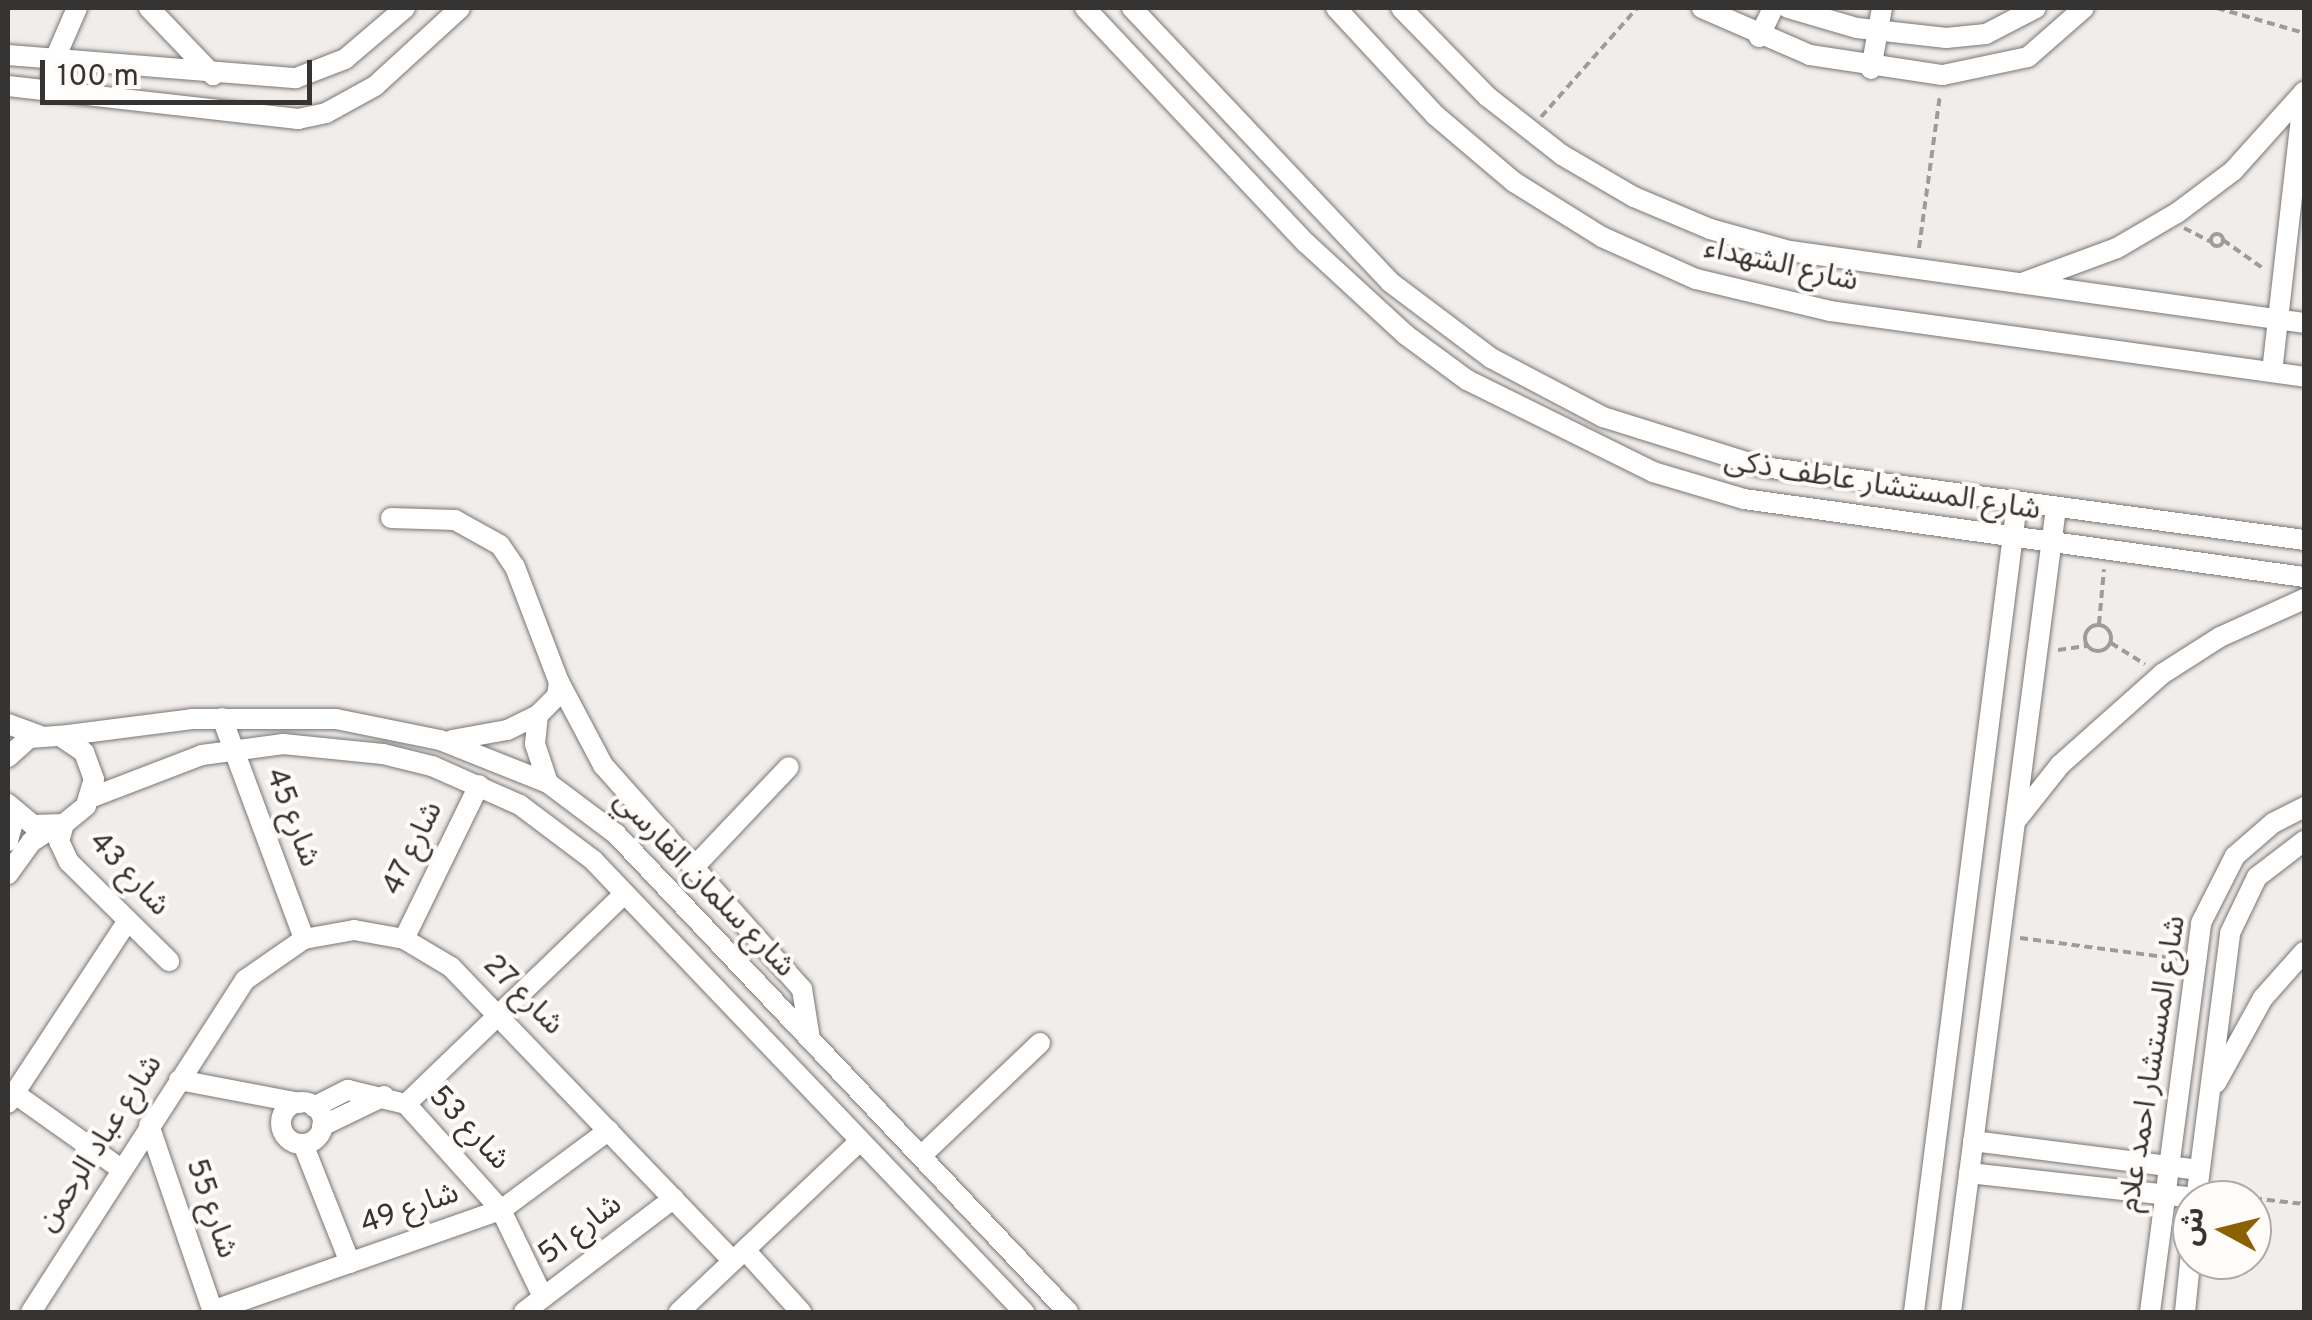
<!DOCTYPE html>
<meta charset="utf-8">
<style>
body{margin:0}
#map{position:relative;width:2312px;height:1320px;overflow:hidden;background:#f1edeb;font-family:Overpass,"Noto Sans Arabic",sans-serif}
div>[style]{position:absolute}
.path>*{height:4px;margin-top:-2px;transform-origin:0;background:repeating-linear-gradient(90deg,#9e9b99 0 8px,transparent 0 13px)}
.path>.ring{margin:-2px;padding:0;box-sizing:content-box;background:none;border:4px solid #9e9b99;border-radius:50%}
.roads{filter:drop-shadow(0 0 2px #797673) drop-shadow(0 0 2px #797673)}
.minor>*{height:20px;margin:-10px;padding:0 10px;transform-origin:10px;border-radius:10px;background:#fff}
.minor>.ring{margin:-10px;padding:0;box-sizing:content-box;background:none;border:20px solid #fff;border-radius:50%}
span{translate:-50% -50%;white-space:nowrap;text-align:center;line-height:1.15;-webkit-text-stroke:8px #fffbf8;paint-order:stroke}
.street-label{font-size:30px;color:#353432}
.frame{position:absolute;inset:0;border:10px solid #353432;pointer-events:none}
.north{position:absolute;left:2172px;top:1180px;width:100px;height:100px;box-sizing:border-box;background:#fffbf8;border:2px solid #aeaba9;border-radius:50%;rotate:277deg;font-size:28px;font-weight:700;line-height:40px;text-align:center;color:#353432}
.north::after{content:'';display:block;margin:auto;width:35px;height:45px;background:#8b6103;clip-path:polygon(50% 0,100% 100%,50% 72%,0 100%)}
.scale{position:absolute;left:40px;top:60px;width:272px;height:45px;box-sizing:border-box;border:5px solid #353432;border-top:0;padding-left:12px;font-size:30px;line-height:35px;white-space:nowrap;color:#353432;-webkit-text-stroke:8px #fffbf8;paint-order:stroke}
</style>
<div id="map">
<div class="path">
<div style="left:2217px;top:8px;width:91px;rotate:16deg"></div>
<div style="left:1541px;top:117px;width:145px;rotate:-48.6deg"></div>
<div style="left:2184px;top:228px;width:29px;rotate:27deg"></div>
<div class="ring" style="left:2211px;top:234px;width:8px;height:8px"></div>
<div style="left:2223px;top:240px;width:50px;rotate:35.3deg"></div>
<div style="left:1919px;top:248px;width:155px;rotate:-82.2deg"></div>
<div style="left:2099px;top:624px;width:55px;rotate:-84.8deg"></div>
<div class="ring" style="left:2085px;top:625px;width:22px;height:22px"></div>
<div style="left:2111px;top:643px;width:40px;rotate:32deg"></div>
<div style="left:2058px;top:650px;width:30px;rotate:-8deg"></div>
<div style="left:2020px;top:938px;width:160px;rotate:7.5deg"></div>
<div style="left:2215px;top:1194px;width:90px;rotate:6.4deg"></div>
</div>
<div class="roads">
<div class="minor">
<div style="left:149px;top:8px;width:93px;rotate:46.3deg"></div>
<div style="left:1085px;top:8px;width:323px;rotate:46.8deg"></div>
<div style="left:1306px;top:243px;width:136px;rotate:42.6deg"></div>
<div style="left:1406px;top:335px;width:76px;rotate:36.4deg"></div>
<div style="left:1467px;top:380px;width:208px;rotate:26.3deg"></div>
<div style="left:1653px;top:472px;width:95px;rotate:16.5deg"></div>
<div style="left:1744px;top:499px;width:565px;rotate:7.93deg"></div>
<div style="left:1132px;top:8px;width:376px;rotate:46.7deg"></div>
<div style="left:1390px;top:282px;width:126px;rotate:37deg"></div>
<div style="left:1491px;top:358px;width:127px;rotate:27.8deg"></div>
<div style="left:1603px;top:417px;width:168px;rotate:17.4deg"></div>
<div style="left:1763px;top:467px;width:546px;rotate:7.68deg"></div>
<div style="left:1336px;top:8px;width:146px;rotate:47.2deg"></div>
<div style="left:1435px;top:115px;width:104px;rotate:40.3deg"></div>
<div style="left:1514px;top:182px;width:104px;rotate:32deg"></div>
<div style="left:1602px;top:237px;width:103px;rotate:24.1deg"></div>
<div style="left:1696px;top:279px;width:138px;rotate:13.4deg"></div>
<div style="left:1830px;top:311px;width:479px;rotate:7.9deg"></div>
<div style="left:1401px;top:8px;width:124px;rotate:45.7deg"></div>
<div style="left:1488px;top:97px;width:94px;rotate:38.1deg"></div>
<div style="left:1562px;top:155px;width:83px;rotate:30.3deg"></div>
<div style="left:1634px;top:197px;width:82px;rotate:22.8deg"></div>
<div style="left:1710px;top:229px;width:83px;rotate:15.4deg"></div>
<div style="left:1790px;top:251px;width:519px;rotate:7.97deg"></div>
<div style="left:1702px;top:8px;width:118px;rotate:23.5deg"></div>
<div style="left:1810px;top:55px;width:134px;rotate:8.6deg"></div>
<div style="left:1943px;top:75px;width:87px;rotate:-12deg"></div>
<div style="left:2028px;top:57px;width:74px;rotate:-41.2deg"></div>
<div style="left:1788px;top:8px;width:72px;rotate:16.2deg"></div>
<div style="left:1857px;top:28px;width:90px;rotate:6.4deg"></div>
<div style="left:1946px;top:38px;width:40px;rotate:-5.7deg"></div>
<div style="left:1986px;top:34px;width:56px;rotate:-27.5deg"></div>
<div style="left:1759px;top:37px;width:32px;rotate:-64deg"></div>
<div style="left:8px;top:55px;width:289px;rotate:4.6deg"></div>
<div style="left:296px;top:78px;width:53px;rotate:-21.2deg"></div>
<div style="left:345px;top:59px;width:79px;rotate:-40.4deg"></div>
<div style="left:1871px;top:69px;width:62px;rotate:-79.8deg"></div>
<div style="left:8px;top:86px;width:292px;rotate:6.5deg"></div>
<div style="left:298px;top:119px;width:29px;rotate:-12deg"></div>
<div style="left:326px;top:113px;width:56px;rotate:-28.9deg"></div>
<div style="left:375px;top:86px;width:115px;rotate:-42.5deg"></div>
<div style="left:50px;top:92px;width:31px;rotate:-83deg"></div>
<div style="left:54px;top:61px;width:58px;rotate:-66.5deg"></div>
<div style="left:2025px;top:282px;width:98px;rotate:-20.3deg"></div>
<div style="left:2117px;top:248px;width:69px;rotate:-30.3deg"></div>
<div style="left:2177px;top:213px;width:70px;rotate:-36.9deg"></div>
<div style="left:2233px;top:171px;width:105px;rotate:-48.1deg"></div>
<div style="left:2272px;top:372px;width:282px;rotate:-83.5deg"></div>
<div style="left:391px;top:518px;width:64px;rotate:1.8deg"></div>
<div style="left:455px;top:520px;width:51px;rotate:29.1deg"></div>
<div style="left:500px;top:545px;width:27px;rotate:56deg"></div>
<div style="left:515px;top:567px;width:123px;rotate:69.1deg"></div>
<div style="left:559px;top:682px;width:14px;rotate:98deg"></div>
<div style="left:557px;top:696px;width:27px;rotate:135deg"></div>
<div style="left:538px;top:715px;width:34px;rotate:154deg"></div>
<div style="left:507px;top:730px;width:56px;rotate:169.7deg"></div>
<div style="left:559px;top:682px;width:94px;rotate:62.1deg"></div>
<div style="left:603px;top:765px;width:300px;rotate:48.4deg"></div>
<div style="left:802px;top:989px;width:51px;rotate:80.9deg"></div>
<div style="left:538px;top:715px;width:29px;rotate:96deg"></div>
<div style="left:535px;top:744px;width:41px;rotate:71.6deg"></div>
<div style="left:222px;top:718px;width:236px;rotate:69.6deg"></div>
<div style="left:8px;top:724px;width:33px;rotate:20deg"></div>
<div style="left:60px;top:736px;width:133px;rotate:-7.3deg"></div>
<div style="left:192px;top:719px;width:144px"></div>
<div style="left:336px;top:719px;width:106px;rotate:11.4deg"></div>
<div style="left:440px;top:740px;width:116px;rotate:21.7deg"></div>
<div style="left:548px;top:783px;width:85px;rotate:36.9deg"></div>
<div style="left:616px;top:834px;width:658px;rotate:46.6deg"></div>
<div style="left:8px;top:757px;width:28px;rotate:-42deg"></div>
<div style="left:29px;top:738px;width:31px;rotate:-4deg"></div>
<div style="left:60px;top:736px;width:29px;rotate:34deg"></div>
<div style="left:84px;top:752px;width:29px;rotate:70deg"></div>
<div style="left:94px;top:779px;width:28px;rotate:107deg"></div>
<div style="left:86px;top:806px;width:28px;rotate:141deg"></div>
<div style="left:64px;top:824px;width:31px;rotate:178deg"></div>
<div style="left:33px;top:825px;width:33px;rotate:-140deg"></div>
<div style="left:90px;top:798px;width:120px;rotate:-21deg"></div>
<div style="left:202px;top:755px;width:82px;rotate:-7.7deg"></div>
<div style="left:283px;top:744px;width:100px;rotate:5.7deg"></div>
<div style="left:383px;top:754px;width:50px;rotate:13.8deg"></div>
<div style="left:432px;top:766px;width:96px;rotate:23.9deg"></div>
<div style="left:520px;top:805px;width:91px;rotate:37deg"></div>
<div style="left:593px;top:860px;width:625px;rotate:46.36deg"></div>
<div style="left:2018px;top:818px;width:68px;rotate:-51.6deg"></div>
<div style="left:2060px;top:765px;width:137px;rotate:-41.7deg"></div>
<div style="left:2162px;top:674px;width:69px;rotate:-32.5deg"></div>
<div style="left:2220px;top:637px;width:92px;rotate:-24.3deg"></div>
<div style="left:64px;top:824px;width:18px;rotate:106deg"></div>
<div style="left:59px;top:841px;width:23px;rotate:65deg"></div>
<div style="left:69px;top:862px;width:141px;rotate:44.7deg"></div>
<div style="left:8px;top:841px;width:28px;rotate:-75deg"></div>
<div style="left:693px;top:868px;width:139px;rotate:-46.5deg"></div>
<div style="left:8px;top:874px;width:39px;rotate:-54deg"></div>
<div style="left:31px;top:842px;width:27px;rotate:-33deg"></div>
<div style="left:404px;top:939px;width:171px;rotate:-64deg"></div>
<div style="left:179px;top:1080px;width:123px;rotate:10.8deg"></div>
<div style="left:2216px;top:1083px;width:97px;rotate:-61.1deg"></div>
<div style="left:2263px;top:998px;width:62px;rotate:-48.3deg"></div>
<div style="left:14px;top:1093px;width:131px;rotate:35.4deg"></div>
<div class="ring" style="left:281px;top:1102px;width:22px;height:22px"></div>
<div style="left:8px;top:1103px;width:217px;rotate:-56.7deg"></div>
<div style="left:406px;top:1104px;width:303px;rotate:-43.9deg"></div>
<div style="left:314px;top:1107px;width:38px;rotate:-27deg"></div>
<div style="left:348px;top:1090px;width:60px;rotate:13.6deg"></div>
<div style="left:406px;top:1104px;width:142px;rotate:48.1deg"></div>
<div style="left:501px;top:1210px;width:97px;rotate:64.2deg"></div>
<div style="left:149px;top:1125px;width:198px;rotate:71.1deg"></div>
<div style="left:322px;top:1126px;width:69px;rotate:-25.8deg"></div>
<div style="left:1973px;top:1141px;width:228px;rotate:7.3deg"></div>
<div style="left:303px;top:1144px;width:128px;rotate:68.4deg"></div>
<div style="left:921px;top:1156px;width:164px;rotate:-43.5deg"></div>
<div style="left:1969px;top:1173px;width:228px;rotate:6.3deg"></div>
<div style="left:2196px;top:1200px;width:269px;rotate:-82.7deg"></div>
<div style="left:2230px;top:933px;width:62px;rotate:-64.3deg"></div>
<div style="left:2257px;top:877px;width:59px;rotate:-37.5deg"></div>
<div style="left:745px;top:1250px;width:84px;rotate:47.9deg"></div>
<div style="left:212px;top:1311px;width:306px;rotate:-19.3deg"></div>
<div style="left:501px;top:1210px;width:134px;rotate:-36.5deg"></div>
<div style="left:31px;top:1312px;width:395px;rotate:-57.2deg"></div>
<div style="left:245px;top:980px;width:72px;rotate:-34.8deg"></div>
<div style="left:304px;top:939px;width:51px;rotate:-10.2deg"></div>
<div style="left:354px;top:930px;width:51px;rotate:10.2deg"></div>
<div style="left:404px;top:939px;width:55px;rotate:30.8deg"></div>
<div style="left:451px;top:967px;width:407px;rotate:46.2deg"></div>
<div style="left:524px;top:1312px;width:188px;rotate:-37.2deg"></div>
<div style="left:679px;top:1312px;width:249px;rotate:-43.4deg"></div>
<div style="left:1914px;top:1312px;width:816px;rotate:-82.74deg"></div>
<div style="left:1951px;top:1312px;width:811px;rotate:-82.56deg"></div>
<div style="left:2150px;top:1312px;width:392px;rotate:-82.5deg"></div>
<div style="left:2201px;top:923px;width:75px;rotate:-63.1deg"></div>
<div style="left:2235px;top:856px;width:50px;rotate:-41deg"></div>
<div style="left:2273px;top:823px;width:35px;rotate:-27deg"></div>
<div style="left:2185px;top:1312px;width:69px;rotate:-84.2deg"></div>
</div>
</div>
<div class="street-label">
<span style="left:1781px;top:266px;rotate:13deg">شارع الشهداء</span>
<span style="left:1882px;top:487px;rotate:9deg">شارع المستشار عاطف ذكى</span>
<span style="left:291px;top:818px;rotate:69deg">شارع 45</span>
<span style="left:414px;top:849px;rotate:-64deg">شارع 47</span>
<span style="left:128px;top:875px;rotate:47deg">شارع 43</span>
<span style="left:703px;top:885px;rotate:46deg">شارع سلمان الفارسي</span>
<span style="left:522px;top:996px;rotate:45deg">شارع 27</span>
<span style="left:2154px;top:1064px;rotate:-81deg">شارع المستشار احمد علام</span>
<span style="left:468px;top:1129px;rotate:47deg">شارع 53</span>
<span style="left:101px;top:1144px;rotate:-57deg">شارع عباد الرحمن</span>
<span style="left:210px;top:1209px;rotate:71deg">شارع 55</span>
<span style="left:410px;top:1210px;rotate:-19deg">شارع 49</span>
<span style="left:581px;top:1231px;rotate:-37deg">شارع 51</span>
</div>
<div class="frame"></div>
<div class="north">ش</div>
<div class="scale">100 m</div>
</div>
